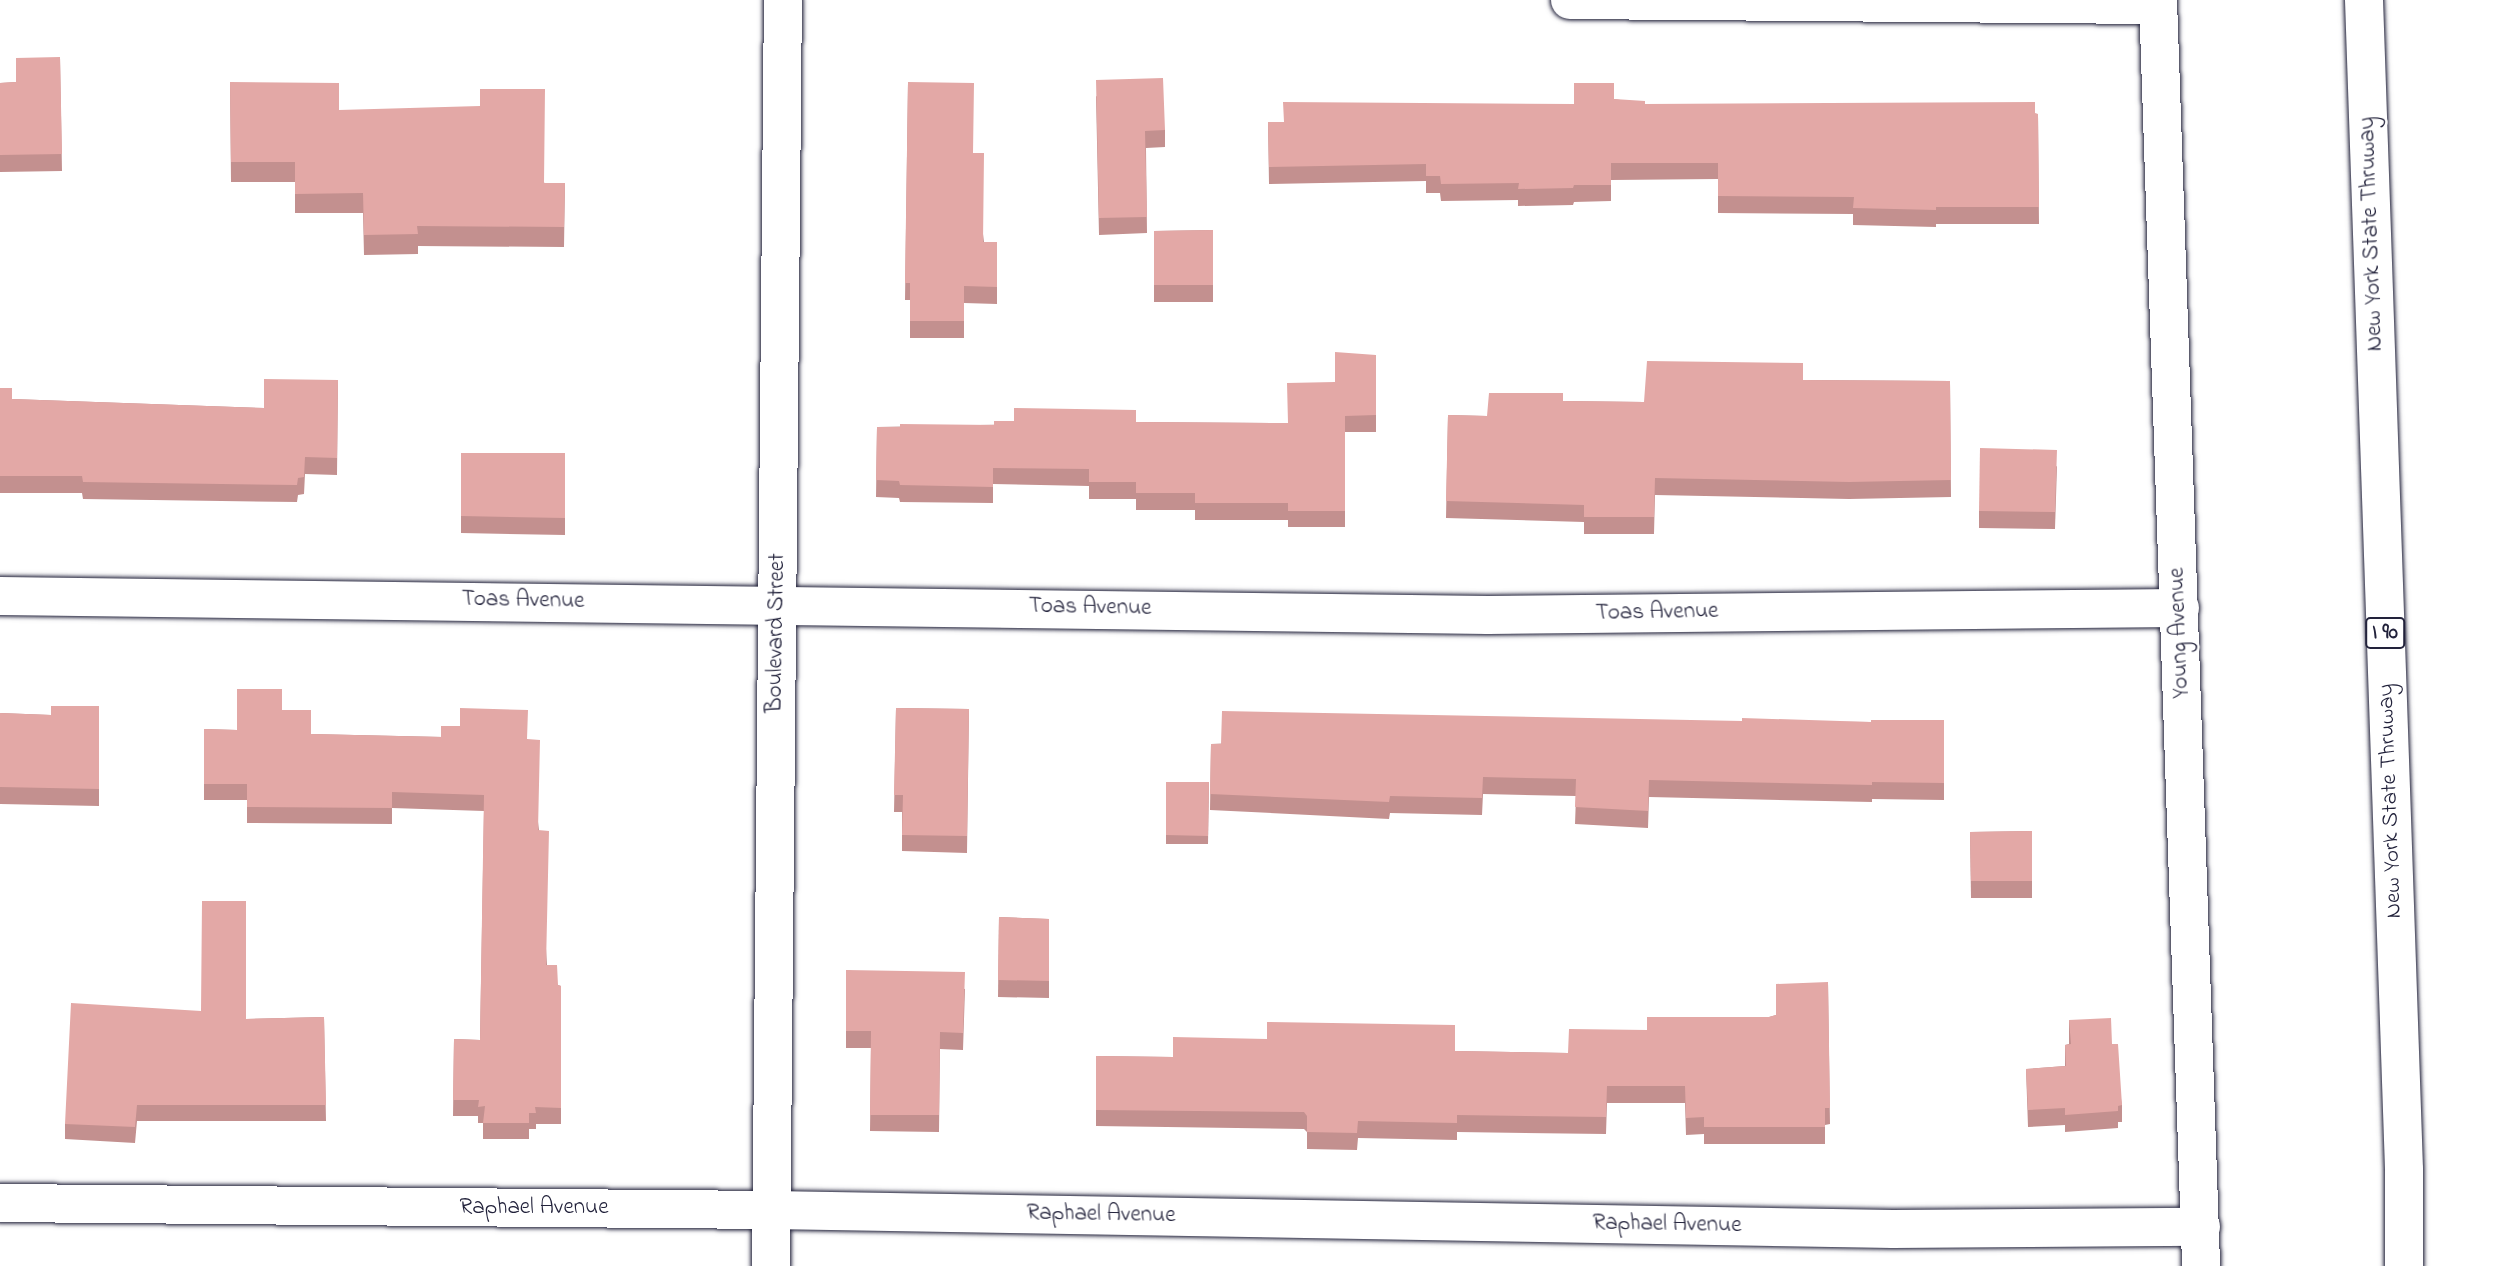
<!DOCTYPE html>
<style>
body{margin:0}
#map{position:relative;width:2498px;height:1266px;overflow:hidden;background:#fff;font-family:"Indie Flower",sans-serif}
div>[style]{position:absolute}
.roads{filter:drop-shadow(0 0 2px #22223b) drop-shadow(0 0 2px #22223b)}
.minor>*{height:38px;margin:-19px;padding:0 19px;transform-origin:19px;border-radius:19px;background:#fff}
.motorway>*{height:38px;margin:-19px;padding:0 19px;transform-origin:19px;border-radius:19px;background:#fff}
.wall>*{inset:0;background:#c3908f}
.building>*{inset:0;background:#e3a8a6}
span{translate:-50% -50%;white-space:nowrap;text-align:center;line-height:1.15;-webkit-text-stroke:5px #fff;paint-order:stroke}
.shield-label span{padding:2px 5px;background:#fff;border:2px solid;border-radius:5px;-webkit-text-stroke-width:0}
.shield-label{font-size:21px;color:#22223b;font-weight:700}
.street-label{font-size:23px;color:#22223b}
</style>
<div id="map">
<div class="roads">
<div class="minor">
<div style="left:1570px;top:0;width:588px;rotate:0.49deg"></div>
<div style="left:2158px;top:0;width:1267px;rotate:88.05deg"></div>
<div style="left:0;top:596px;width:1488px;rotate:0.73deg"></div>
<div style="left:1488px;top:615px;width:692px;rotate:-0.58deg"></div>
<div style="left:0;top:1203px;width:771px;rotate:0.52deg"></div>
<div style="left:771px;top:1210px;width:1122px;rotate:0.97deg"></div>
<div style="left:1893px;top:1229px;width:308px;rotate:-0.4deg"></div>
<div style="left:771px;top:1266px;width:1266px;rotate:-89.46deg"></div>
</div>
<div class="motorway">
<div style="left:2364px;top:0;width:1171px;rotate:88.04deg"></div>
<div style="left:2404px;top:1170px;width:96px;rotate:90deg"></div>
</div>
</div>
<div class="wall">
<div style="clip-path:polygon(60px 57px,62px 171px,0 172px,0 83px,16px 82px)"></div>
<div style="clip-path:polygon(230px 82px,339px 110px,545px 183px,565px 183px,564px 247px,418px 246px,418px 254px,364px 255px,363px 213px,295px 213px,295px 182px,231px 182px)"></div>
<div style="clip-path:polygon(908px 82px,973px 153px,984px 242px,997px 242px,997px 304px,964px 303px,964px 338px,910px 338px,910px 300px,905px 300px)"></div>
<div style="clip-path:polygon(1096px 96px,1165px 130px,1165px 147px,1146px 148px,1147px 233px,1099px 235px)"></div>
<div style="clip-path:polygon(1614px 99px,1645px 104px,2038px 114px,2039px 224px,1936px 224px,1936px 227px,1853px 225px,1853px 214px,1718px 213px,1718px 179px,1611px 180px,1611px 201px,1574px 202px,1573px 205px,1518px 206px,1518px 200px,1441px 201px,1440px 193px,1426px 193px,1426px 181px,1269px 184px,1268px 122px,1283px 122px,1574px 104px)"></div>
<div style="clip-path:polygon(1213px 230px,1213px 302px,1154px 302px,1154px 231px)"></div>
<div style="clip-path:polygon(1376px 355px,1376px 432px,1345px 432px,1345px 527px,1288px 527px,1288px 520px,1195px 520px,1195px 510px,1136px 510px,1136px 499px,1089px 499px,1089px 486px,993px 484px,993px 503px,900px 502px,899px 498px,876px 497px,877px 427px,1136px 422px,1288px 423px,1335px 382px)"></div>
<div style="clip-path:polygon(338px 380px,337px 475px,305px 474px,304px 494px,298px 495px,297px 502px,83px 499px,82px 493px,0 493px,0 388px,12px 399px,264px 408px)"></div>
<div style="clip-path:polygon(1803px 380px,1950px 381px,1951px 497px,1849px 499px,1655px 495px,1654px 534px,1584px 534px,1584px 522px,1446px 518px,1448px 415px,1487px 416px,1563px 401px,1644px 402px)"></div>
<div style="clip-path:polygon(461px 453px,565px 453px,565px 535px,461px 533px)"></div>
<div style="clip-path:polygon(2057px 466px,2055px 529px,1979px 528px,1979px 511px)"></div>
<div style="clip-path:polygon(99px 706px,99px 806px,0 804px,0 713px,51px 715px)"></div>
<div style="clip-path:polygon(896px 708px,969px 709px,967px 853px,902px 851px,902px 812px,894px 812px)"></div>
<div style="clip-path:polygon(282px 710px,311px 734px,528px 739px,539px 830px,547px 965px,558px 985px,561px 986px,561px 1124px,536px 1124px,536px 1129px,529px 1129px,529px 1139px,483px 1139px,483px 1123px,478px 1123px,478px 1116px,453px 1116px,454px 1039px,480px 1040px,484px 811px,392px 808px,392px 824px,247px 823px,247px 800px,204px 800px,204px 729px,237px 730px)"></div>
<div style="clip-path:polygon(1944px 720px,1944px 800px,1872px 799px,1872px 802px,1649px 797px,1648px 828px,1575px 824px,1576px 796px,1483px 794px,1482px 815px,1390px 813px,1389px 819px,1210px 810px,1211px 744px,1742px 721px,1871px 722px)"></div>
<div style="clip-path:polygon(1166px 782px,1209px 782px,1208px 844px,1166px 844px)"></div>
<div style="clip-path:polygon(2032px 831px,2032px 898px,1971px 898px,1970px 832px)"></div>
<div style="clip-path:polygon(999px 917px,1049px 919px,1049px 998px,998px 997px)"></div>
<div style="clip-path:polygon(846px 970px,965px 989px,963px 1050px,940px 1049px,939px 1132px,870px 1131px,871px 1048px,846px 1048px)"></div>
<div style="clip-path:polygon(1828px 982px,1830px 1124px,1825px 1125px,1825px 1144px,1704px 1144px,1704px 1134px,1686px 1135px,1685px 1103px,1607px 1103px,1606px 1134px,1457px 1132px,1457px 1140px,1358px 1138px,1357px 1150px,1307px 1149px,1307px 1132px,1304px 1129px,1096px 1126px,1096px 1056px,1173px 1057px,1455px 1051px,1568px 1053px,1647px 1030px,1769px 1017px,1776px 1015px)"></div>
<div style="clip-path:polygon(324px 1017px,326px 1121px,137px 1121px,135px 1143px,65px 1139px,65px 1124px,246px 1019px)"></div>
<div style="clip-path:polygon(2069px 1020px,2112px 1044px,2122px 1105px,2122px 1122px,2118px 1122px,2118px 1128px,2065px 1132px,2065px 1125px,2028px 1127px,2026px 1069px,2065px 1066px,2065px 1045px,2069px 1044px)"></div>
</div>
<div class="building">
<div style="clip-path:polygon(60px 57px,62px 154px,0 155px,0 83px,16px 82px,16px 58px)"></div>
<div style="clip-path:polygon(1163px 78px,1165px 130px,1145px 131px,1147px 217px,1099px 218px,1096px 80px)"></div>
<div style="clip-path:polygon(230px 82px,339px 83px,339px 110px,480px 106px,480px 89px,545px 89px,544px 183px,565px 183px,564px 227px,417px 226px,418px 234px,364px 235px,363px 193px,295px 194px,295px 162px,231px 162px)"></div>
<div style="clip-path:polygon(908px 82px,974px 83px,973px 153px,984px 153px,983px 242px,997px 242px,997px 287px,964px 286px,964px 321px,910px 321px,910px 283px,905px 283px)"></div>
<div style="clip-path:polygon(1574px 83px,1614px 83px,1614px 99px,1645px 101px,1645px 104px,2035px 102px,2035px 113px,2038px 114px,2039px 207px,1936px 207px,1936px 210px,1853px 208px,1854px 197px,1718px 196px,1718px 163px,1611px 163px,1611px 185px,1574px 185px,1573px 188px,1518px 189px,1519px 183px,1441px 184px,1440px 176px,1426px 176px,1426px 164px,1269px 167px,1268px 122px,1284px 122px,1283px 102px,1574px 104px)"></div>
<div style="clip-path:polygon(1213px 230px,1213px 285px,1154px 285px,1154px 231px)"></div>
<div style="clip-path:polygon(1335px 352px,1376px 355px,1376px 415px,1345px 416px,1345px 511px,1288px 511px,1288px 503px,1195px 503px,1195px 493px,1136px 493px,1136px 482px,1089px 482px,1089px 469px,993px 468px,993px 487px,900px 485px,899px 481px,876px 480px,877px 427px,900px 427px,900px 424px,994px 425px,994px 421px,1014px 421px,1014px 408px,1136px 410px,1136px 422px,1288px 423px,1287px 383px,1335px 382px)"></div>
<div style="clip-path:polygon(1647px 361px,1803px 363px,1803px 380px,1950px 381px,1951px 480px,1849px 482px,1655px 478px,1654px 517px,1584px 517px,1584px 505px,1446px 501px,1448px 415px,1487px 416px,1489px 393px,1563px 393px,1563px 401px,1644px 402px)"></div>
<div style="clip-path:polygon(264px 379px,338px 380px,337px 458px,305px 457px,304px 477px,298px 478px,297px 485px,83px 482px,82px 476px,0 476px,0 388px,12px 388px,12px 399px,264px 408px)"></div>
<div style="clip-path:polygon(1980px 448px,2057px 450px,2055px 512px,1979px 511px)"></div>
<div style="clip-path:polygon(461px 453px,565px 453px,565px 518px,461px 516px)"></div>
<div style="clip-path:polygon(237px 689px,282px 689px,282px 710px,311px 710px,311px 734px,441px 737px,441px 726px,460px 726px,460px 708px,528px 710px,527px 739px,540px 740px,538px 830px,549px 831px,546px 965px,557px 965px,558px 985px,561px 986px,561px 1108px,535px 1107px,536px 1113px,529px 1113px,529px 1123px,483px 1123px,485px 1106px,478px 1107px,479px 1100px,453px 1100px,454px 1039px,480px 1040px,484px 795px,392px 792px,392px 808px,247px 807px,247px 784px,204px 784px,204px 729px,237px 730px)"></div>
<div style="clip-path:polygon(51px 706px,99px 706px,99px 789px,0 787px,0 713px,51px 715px)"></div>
<div style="clip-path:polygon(896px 708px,969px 709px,967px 836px,902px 835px,903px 795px,894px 795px)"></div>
<div style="clip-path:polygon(1222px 711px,1742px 721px,1742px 718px,1871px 722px,1871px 720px,1944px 720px,1944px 783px,1872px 782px,1872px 785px,1649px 780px,1648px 811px,1575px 807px,1576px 779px,1483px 777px,1482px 798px,1390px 796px,1389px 802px,1210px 794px,1211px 744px,1221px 744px)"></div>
<div style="clip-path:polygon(1166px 782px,1209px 782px,1208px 836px,1166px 835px)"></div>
<div style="clip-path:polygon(2032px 831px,2032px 881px,1971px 881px,1970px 832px)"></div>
<div style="clip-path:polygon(202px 901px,246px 901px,246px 1019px,324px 1017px,326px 1105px,137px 1105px,135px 1127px,65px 1124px,71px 1003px,201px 1011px)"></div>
<div style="clip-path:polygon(999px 917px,1049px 919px,1049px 981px,998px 980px)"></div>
<div style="clip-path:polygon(846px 970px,965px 972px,963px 1033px,940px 1032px,939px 1115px,870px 1115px,871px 1031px,846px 1031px)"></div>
<div style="clip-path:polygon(1828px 982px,1830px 1108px,1825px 1108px,1825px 1127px,1704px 1127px,1704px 1117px,1686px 1118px,1685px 1086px,1607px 1086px,1606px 1117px,1457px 1115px,1457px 1123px,1358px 1121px,1357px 1133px,1307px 1132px,1307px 1116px,1304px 1112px,1096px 1110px,1096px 1056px,1173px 1057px,1173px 1037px,1267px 1039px,1267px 1022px,1455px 1025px,1455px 1051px,1568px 1053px,1569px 1029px,1647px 1030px,1647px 1017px,1769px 1017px,1776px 1015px,1776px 984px)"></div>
<div style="clip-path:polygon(2111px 1018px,2112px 1044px,2118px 1044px,2122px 1105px,2118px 1106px,2118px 1111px,2065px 1115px,2065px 1108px,2028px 1110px,2026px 1069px,2066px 1066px,2065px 1045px,2071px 1044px,2069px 1020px)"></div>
</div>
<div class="shield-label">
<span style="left:2385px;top:633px">I 90</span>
</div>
<div class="street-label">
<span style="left:2372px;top:234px;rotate:-92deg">New York State Thruway</span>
<span style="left:523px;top:601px;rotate:1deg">Toas Avenue</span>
<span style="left:1090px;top:608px;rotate:1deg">Toas Avenue</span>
<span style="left:1657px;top:613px;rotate:-1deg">Toas Avenue</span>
<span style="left:777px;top:633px;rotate:-89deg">Boulevard Street</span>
<span style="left:2180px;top:633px;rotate:-92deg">Young Avenue</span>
<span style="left:2391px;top:801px;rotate:-92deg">New York State Thruway</span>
<span style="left:534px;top:1208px">Raphael Avenue</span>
<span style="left:1101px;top:1215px;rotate:1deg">Raphael Avenue</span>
<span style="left:1667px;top:1225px;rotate:1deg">Raphael Avenue</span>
</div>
</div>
